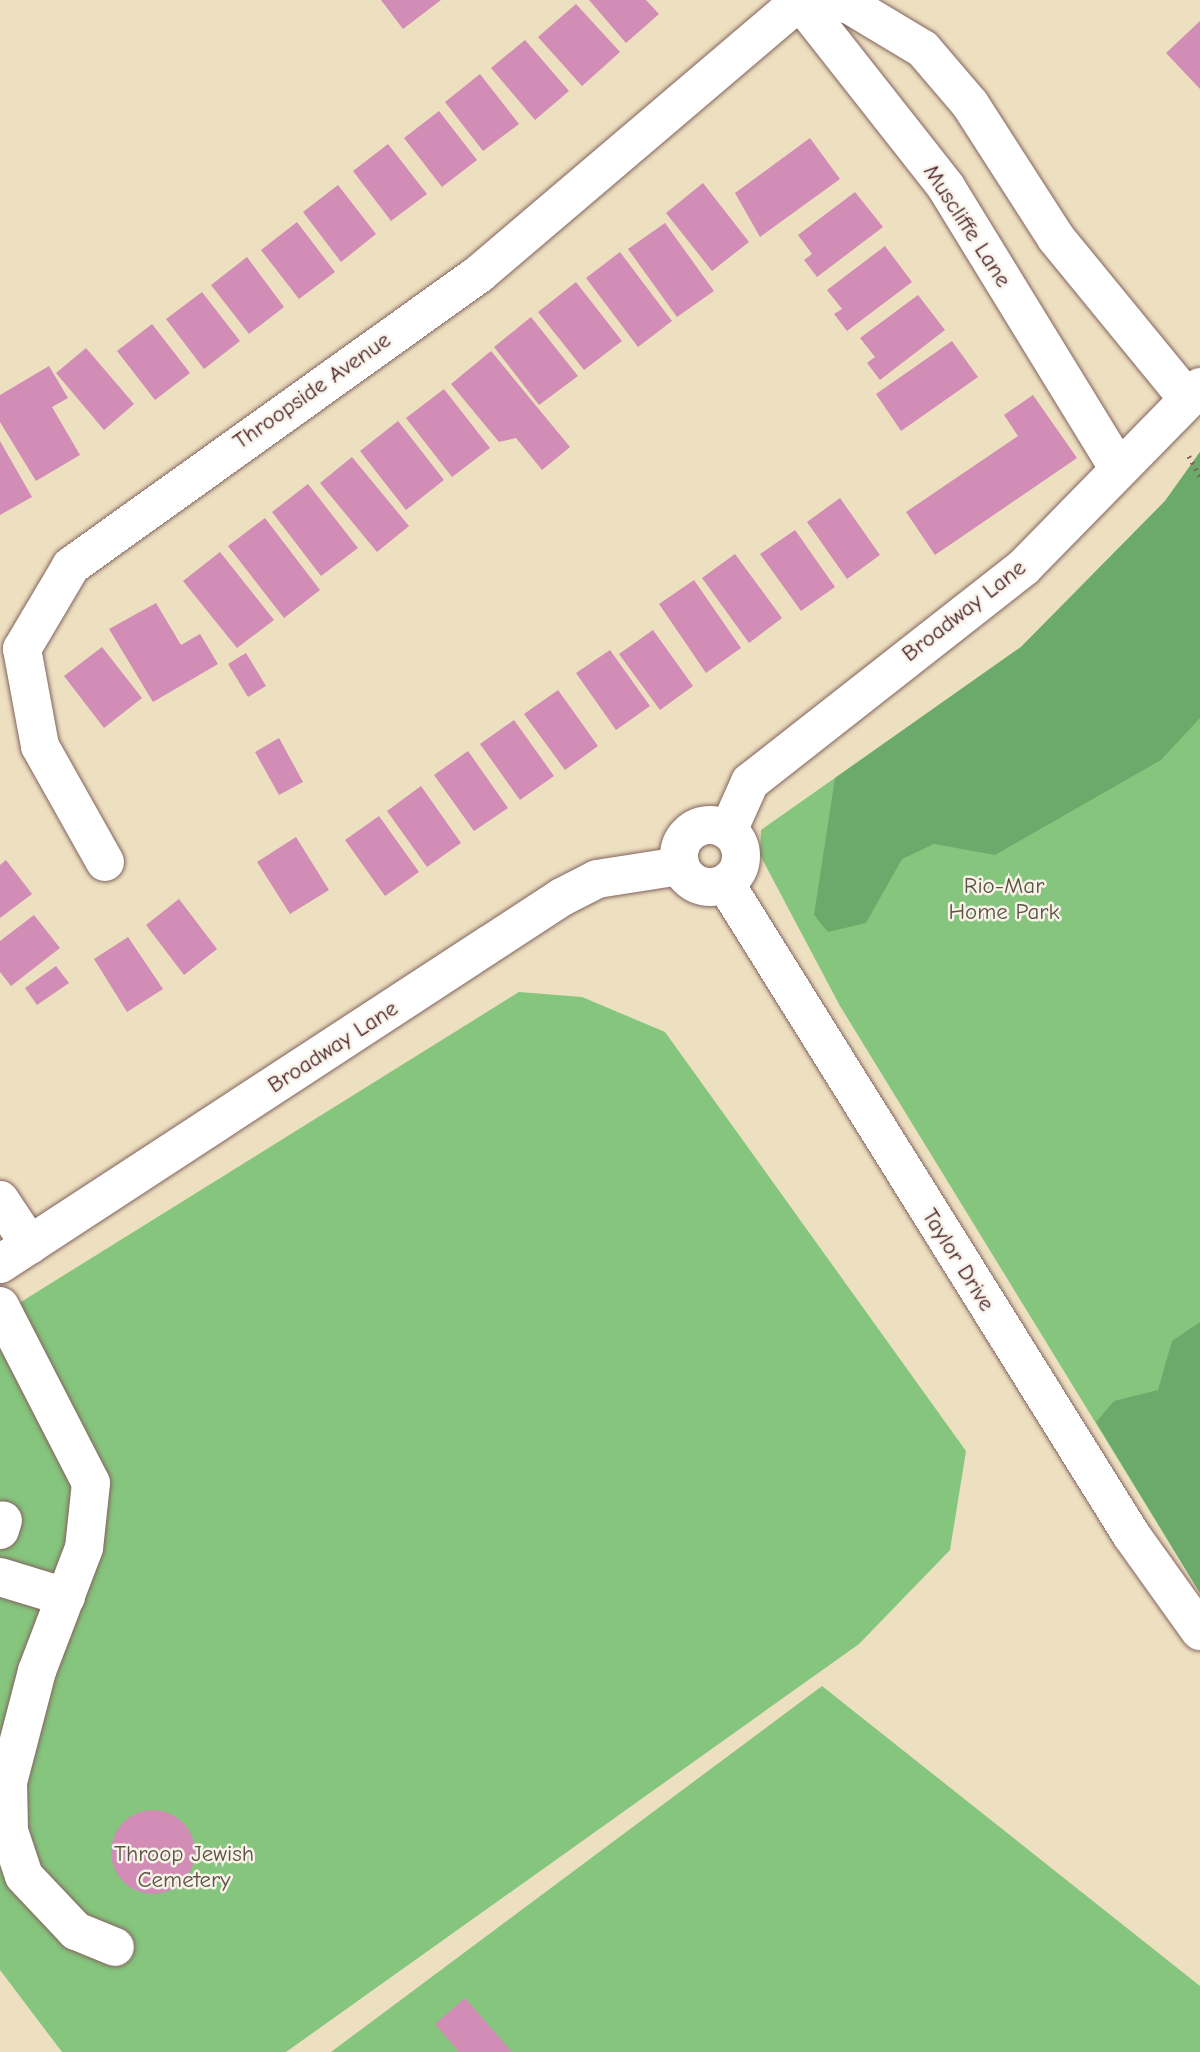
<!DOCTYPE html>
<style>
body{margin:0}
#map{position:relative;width:1200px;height:2052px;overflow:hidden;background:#ede0c0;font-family:"Comic Neue",sans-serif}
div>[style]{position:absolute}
.green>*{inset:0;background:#85c57d}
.forest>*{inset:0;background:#6caa6c}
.building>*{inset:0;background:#d18db5}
.round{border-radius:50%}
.path>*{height:4.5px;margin-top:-2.25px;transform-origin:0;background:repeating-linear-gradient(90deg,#83635f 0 2px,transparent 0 7px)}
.roads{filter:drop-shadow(0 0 2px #83635f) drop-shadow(0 0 2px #83635f)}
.minor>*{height:38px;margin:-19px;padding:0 19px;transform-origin:19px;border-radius:19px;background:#fff}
.minor>.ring{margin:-19px;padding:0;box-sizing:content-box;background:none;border:38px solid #fff;border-radius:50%}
span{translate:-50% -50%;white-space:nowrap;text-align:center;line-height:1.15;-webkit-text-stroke:5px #f7f3e8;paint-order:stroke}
.street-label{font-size:23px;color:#4a1f2b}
.park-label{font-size:23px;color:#5c5144}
</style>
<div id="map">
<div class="green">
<div style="clip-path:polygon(1200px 452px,1200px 1593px,840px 1006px,760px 855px,761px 830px,1021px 647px,1165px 501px)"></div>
<div style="clip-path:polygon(519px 992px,582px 997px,665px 1032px,966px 1451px,950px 1550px,859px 1644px,286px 2052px,62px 2052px,0 1970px,0 1315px)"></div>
<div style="clip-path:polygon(822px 1686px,1200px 1986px,1200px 2052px,331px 2052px)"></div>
</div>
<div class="forest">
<div style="clip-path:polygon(1200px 452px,1200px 718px,1161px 760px,995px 855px,934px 844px,902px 859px,866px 923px,828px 932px,814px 915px,835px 778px,1021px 647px,1165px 501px)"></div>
<div style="clip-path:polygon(1200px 1322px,1200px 1593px,1096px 1422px,1114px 1401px,1158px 1390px,1172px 1341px)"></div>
</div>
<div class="building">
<div style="clip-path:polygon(381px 0,441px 0,403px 29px)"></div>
<div style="clip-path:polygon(589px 0,646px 0,659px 14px,626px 43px)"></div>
<div style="clip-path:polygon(576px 4px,620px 52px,582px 86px,538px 37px)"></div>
<div style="clip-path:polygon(1200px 21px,1200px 89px,1166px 53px)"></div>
<div style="clip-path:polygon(525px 40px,569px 91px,535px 120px,491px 68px)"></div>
<div style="clip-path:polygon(480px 74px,519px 124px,483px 151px,445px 102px)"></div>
<div style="clip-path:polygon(439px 111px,477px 160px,442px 187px,404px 138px)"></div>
<div style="clip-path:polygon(810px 138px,840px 179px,760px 237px,735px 193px)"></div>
<div style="clip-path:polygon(388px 144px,427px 194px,391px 221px,353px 171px)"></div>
<div style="clip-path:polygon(703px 183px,749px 242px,712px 271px,666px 213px)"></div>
<div style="clip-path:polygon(338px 185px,376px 234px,341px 262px,303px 212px)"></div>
<div style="clip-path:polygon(855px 192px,883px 227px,817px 277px,804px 260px,812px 254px,798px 235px)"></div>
<div style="clip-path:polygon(297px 222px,335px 272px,299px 299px,261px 250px)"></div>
<div style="clip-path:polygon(665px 223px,714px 291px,677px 317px,628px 249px)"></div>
<div style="clip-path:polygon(885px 246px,912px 282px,847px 331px,834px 314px,842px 309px,827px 290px)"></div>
<div style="clip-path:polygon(620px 252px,672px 321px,638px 347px,586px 278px)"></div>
<div style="clip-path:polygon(247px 257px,284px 307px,249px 334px,211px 285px)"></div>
<div style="clip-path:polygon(576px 282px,622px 341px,584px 370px,538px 312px)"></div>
<div style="clip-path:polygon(202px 292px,240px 341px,204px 369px,166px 319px)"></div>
<div style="clip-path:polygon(918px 295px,945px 330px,880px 380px,867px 363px,875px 357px,860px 338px)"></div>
<div style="clip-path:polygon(531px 317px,578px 376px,539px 405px,494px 347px)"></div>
<div style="clip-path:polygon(152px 324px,190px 373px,155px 400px,117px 351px)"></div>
<div style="clip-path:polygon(952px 341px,978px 377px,901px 431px,876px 394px)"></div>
<div style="clip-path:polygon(86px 348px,134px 404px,104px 430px,56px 373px)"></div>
<div style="clip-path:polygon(491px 351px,570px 447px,542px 470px,516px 438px,499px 442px,451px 384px)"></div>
<div style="clip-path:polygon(49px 366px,68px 398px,52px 407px,80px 455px,36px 481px,0 422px,0 395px)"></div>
<div style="clip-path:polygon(444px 389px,490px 448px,452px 477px,406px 418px)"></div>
<div style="clip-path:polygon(1033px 395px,1077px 458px,935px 555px,906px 512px,1018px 436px,1004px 415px)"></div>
<div style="clip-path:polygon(398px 421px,444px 480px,406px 510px,360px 451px)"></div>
<div style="clip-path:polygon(0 441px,32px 497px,0 515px)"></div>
<div style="clip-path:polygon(352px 457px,409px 526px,377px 552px,320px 483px)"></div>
<div style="clip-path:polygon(308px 484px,358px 548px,321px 576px,272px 512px)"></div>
<div style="clip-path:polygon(840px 498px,880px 555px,847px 579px,807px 522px)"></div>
<div style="clip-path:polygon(265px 518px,320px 590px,284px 618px,228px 546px)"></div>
<div style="clip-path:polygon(795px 530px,835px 587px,801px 611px,760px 554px)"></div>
<div style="clip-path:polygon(220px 552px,274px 620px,237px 648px,183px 581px)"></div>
<div style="clip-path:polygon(735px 554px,782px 618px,749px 643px,702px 578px)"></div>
<div style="clip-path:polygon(694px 580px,741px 648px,706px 673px,659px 604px)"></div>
<div style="clip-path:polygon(156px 603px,181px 645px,200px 634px,218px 664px,153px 702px,109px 629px)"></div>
<div style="clip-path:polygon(653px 630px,693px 686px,660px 710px,619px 654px)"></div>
<div style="clip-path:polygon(102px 647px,142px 698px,104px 728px,64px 676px)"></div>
<div style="clip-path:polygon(610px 650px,650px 706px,616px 730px,576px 673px)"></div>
<div style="clip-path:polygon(246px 653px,266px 686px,248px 697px,228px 664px)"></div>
<div style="clip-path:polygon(558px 690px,598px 746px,565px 770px,524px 714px)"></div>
<div style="clip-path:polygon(514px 720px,554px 776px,520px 800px,480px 744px)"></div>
<div style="clip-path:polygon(279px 738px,303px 782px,279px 795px,255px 752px)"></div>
<div style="clip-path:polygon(468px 751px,508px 808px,474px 831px,434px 775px)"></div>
<div style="clip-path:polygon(421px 786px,461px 843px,427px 867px,387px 811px)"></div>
<div style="clip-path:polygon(379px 816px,419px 872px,385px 896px,345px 840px)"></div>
<div style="clip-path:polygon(296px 837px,329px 890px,290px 914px,257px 862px)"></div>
<div style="clip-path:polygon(6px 860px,32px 894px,0 918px,0 865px)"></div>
<div style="clip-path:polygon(179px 899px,217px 949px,184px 975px,146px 925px)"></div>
<div style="clip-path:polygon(34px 915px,60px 948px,11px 986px,0 972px,0 941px)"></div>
<div style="clip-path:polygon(128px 937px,163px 989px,127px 1012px,94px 959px)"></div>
<div style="clip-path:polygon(56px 966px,69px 983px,37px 1005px,25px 988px)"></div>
<div class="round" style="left:111px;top:1810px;width:84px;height:84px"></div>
<div style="clip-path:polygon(465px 1998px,512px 2052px,459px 2052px,435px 2024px)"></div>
</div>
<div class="path">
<div style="left:1189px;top:456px;width:23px;rotate:61deg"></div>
</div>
<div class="roads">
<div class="minor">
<div style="left:799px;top:0;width:238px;rotate:51.8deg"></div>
<div style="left:946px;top:187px;width:327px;rotate:58.5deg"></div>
<div style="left:800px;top:1px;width:48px;rotate:3.6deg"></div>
<div style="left:848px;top:4px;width:87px;rotate:31deg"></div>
<div style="left:923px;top:49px;width:72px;rotate:49.5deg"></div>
<div style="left:970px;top:104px;width:159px;rotate:57.3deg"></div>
<div style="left:1056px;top:238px;width:208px;rotate:50.7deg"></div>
<div class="ring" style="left:679px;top:825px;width:24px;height:24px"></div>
<div style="left:728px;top:831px;width:54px;rotate:-65.8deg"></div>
<div style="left:750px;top:782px;width:348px;rotate:-38.1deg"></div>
<div style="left:1024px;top:567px;width:252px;rotate:-45.6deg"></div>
<div style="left:105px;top:862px;width:133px;rotate:-119.3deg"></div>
<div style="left:40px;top:746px;width:99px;rotate:-100.5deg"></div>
<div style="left:22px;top:649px;width:96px;rotate:-59.4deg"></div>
<div style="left:71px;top:566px;width:502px;rotate:-35.59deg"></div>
<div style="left:479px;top:274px;width:423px;rotate:-40.4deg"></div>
<div style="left:725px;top:883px;width:769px;rotate:58.07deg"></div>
<div style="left:1132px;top:1536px;width:117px;rotate:54.4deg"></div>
<div style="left:0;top:1200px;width:54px;rotate:56.3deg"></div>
<div style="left:0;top:1264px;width:671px;rotate:-33.15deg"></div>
<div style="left:562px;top:897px;width:39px;rotate:-27deg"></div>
<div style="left:597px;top:879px;width:84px;rotate:-8.9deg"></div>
<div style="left:0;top:1306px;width:199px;rotate:62.8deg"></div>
<div style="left:91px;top:1483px;width:65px;rotate:96.1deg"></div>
<div style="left:84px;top:1548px;width:132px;rotate:110.9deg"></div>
<div style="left:37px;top:1671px;width:115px;rotate:104.6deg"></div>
<div style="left:8px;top:1782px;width:49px;rotate:88.8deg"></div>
<div style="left:9px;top:1831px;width:47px;rotate:71.6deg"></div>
<div style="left:24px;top:1876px;width:76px;rotate:46.6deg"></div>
<div style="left:76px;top:1931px;width:42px;rotate:22.3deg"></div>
<div style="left:0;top:1530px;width:10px;rotate:-73deg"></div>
<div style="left:0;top:1577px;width:69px;rotate:16.9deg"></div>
</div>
</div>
<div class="street-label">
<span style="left:967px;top:226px;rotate:57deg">Muscliffe Lane</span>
<span style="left:312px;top:391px;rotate:-35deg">Throopside Avenue</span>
<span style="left:964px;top:611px;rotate:-38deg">Broadway Lane</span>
<span style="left:333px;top:1047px;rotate:-33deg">Broadway Lane</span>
<span style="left:958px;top:1260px;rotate:58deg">Taylor Drive</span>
</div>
<div class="park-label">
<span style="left:1004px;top:899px">Rio-Mar<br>Home Park</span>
<span style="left:184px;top:1867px">Throop Jewish<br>Cemetery</span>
</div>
</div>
